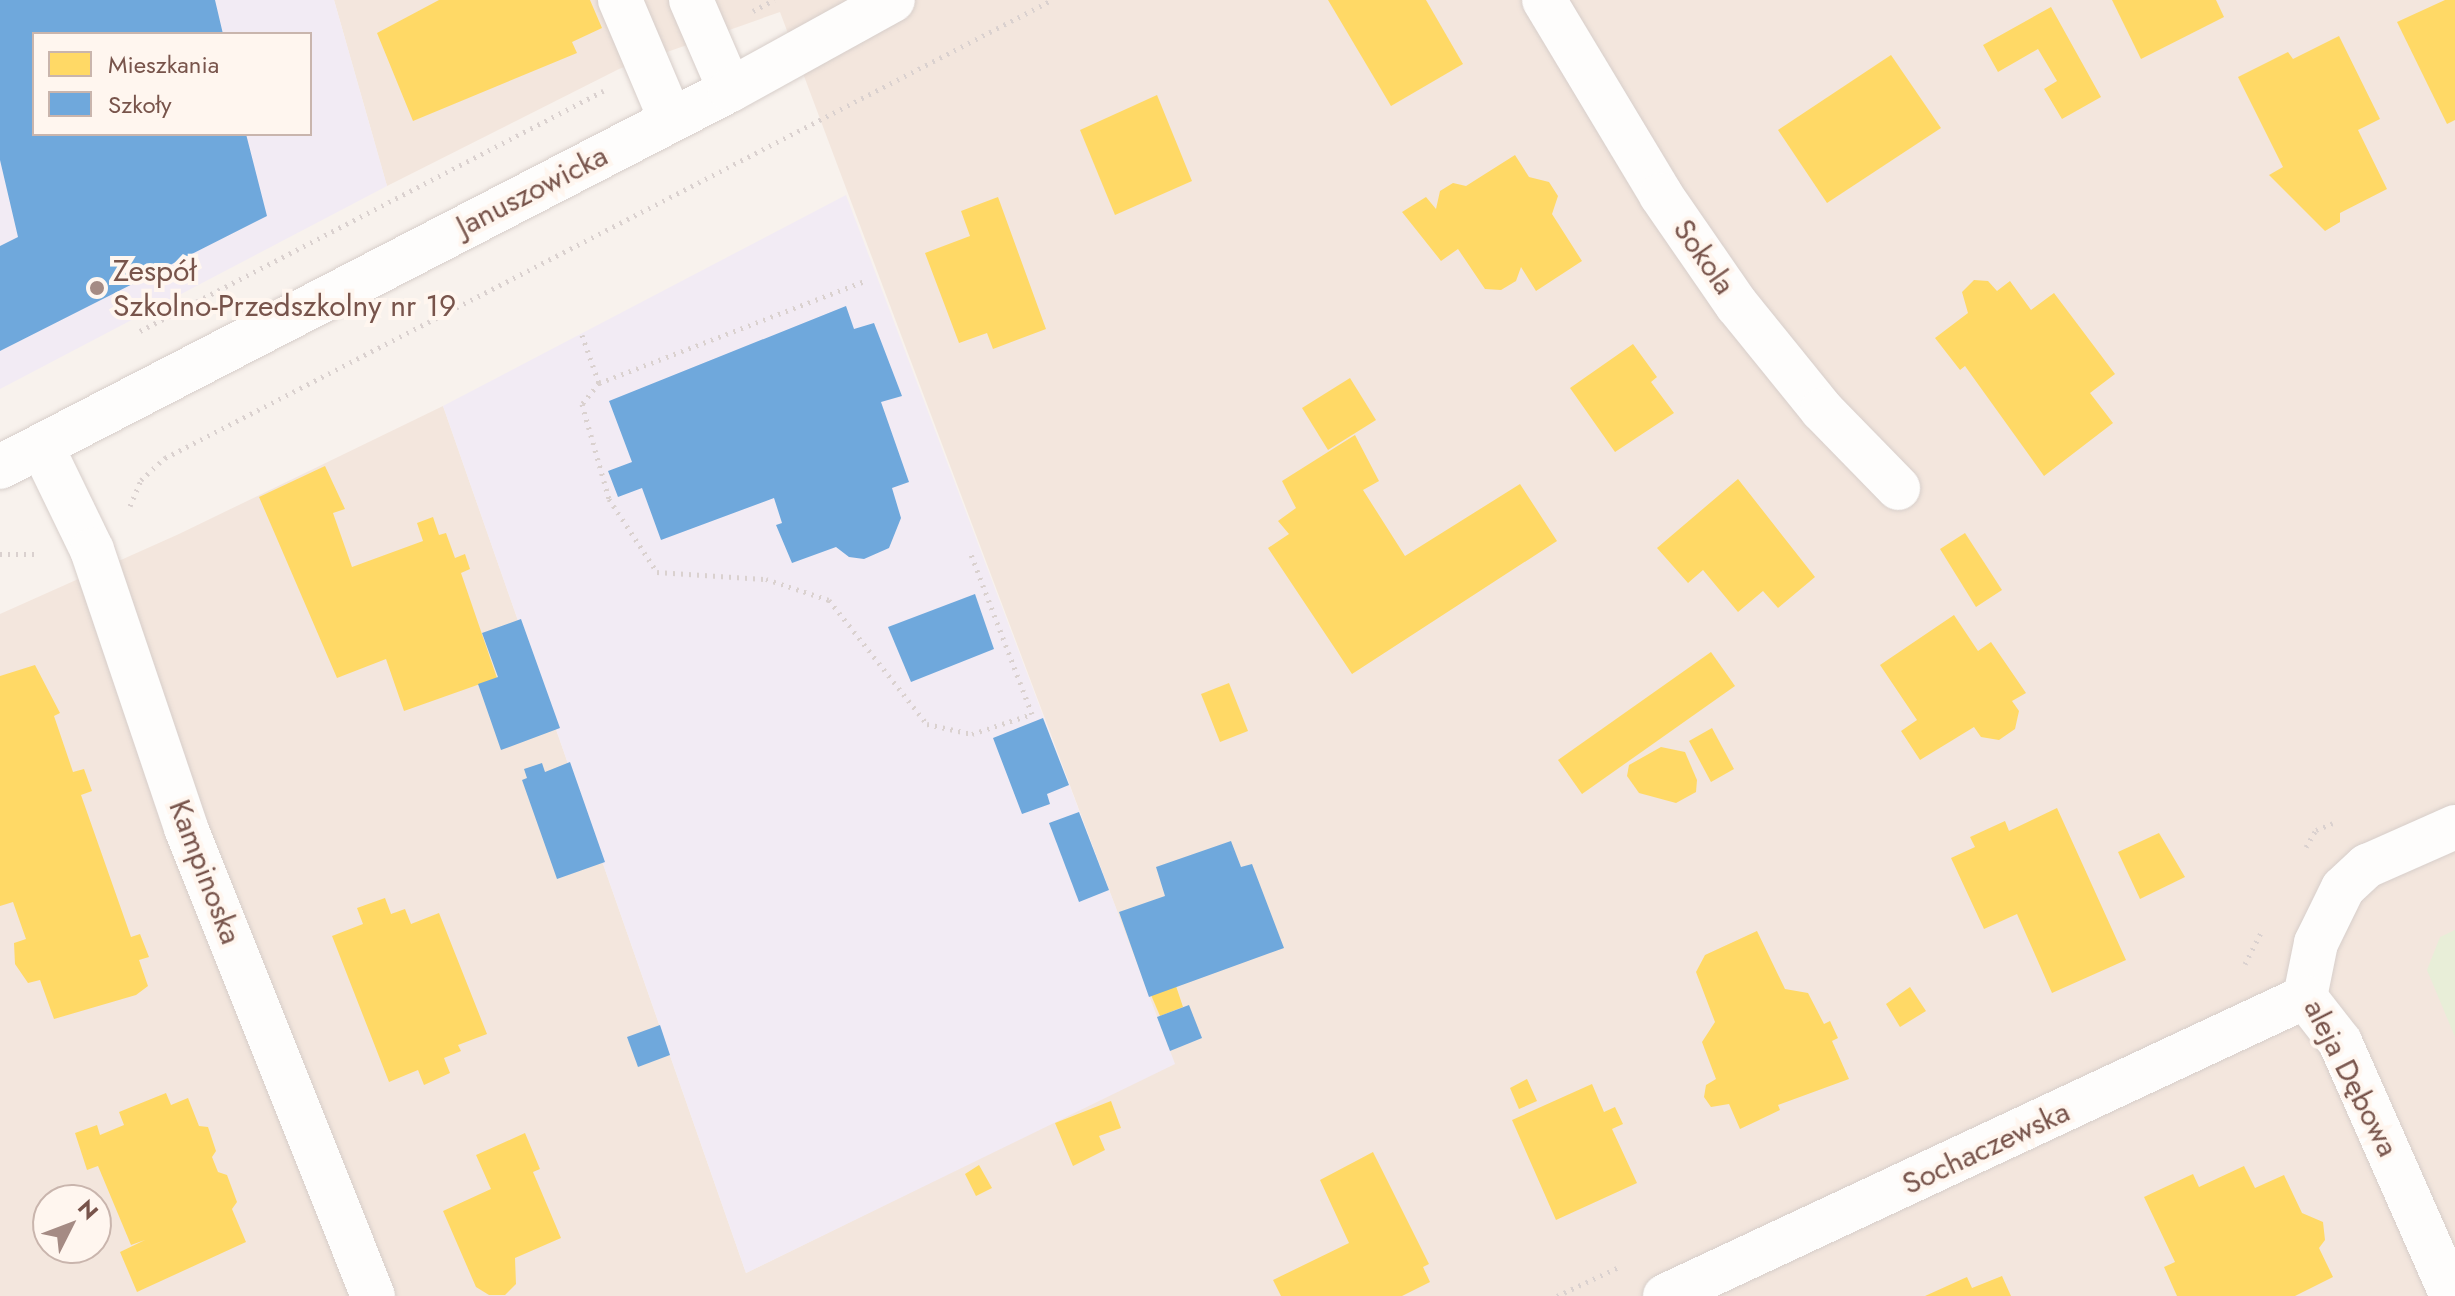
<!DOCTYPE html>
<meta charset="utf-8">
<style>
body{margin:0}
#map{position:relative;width:2455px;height:1296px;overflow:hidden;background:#f8f2ed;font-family:Jost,sans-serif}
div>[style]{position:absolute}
.residential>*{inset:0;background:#f3e6dd}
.education>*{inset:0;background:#f2ebf4}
.green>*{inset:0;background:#e8eed8}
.homes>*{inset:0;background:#ffd966}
.schools>*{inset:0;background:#6fa8dc}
.path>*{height:5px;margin-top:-2.5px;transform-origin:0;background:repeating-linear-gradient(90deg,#dad1cf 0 2px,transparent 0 8px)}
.roads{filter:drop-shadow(0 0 2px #d7ceca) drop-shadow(0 0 2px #d7ceca)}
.minor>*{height:44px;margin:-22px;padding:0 22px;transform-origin:22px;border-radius:22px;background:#fefdfc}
.dots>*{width:22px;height:22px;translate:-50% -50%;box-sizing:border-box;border:4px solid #fff6ef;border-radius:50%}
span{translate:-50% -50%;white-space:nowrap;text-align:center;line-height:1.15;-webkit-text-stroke:8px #fff6ef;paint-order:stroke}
.street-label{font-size:30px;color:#78544b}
.poi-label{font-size:30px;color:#78544b}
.left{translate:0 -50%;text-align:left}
.legend{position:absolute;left:32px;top:32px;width:280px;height:104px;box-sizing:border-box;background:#fff6ef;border:2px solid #c9b5ad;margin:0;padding:10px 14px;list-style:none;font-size:24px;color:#78544b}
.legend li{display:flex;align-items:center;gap:16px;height:40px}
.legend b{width:40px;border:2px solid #c9b5ad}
.north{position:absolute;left:32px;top:1184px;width:80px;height:80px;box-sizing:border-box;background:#fff6ef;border:2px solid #c9b5ad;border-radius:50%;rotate:48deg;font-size:22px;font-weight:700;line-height:32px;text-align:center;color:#78544b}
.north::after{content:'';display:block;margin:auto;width:28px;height:36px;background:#a58b84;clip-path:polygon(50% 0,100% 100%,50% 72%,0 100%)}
</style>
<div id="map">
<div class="residential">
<div style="clip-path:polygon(evenodd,334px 0,2455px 0,2455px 1296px,0 1296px,0 614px,179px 534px,443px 406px,746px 1273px,1174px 1063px,780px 12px,619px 69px,387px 186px,334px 0,48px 1200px,96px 1200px,96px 1248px,48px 1248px,48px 1200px)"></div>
</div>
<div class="education">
<div style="clip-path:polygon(evenodd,0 0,334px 0,387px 186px,0 389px,0 0,34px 34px,310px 34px,310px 134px,34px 134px,34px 34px)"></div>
<div style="clip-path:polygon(846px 195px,1175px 1064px,746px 1273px,443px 406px)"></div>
</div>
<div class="green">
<div style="clip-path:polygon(2455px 930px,2455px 1037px,2427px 970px,2440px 937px)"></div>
</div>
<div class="homes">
<div style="clip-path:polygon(439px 0,590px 0,602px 28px,572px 42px,577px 53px,413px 121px,377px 33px)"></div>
<div style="clip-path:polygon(1328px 0,1426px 0,1463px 64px,1391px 106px)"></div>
<div style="clip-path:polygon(2112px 0,2216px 0,2224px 17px,2141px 59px)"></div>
<div style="clip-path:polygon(2445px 0,2455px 0,2455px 120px,2447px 124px,2397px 22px)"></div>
<div style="clip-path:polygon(2051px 7px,2101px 97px,2062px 119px,2044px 89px,2057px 81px,2038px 49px,1998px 72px,1983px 45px)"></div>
<div style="clip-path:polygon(2339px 36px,2380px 119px,2358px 130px,2387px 189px,2340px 213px,2340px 222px,2325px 231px,2269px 175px,2283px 167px,2238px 77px,2288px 52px,2293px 59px)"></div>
<div style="clip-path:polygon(1891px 55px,1941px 128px,1827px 203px,1778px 130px)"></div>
<div style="clip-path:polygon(1157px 95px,1192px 181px,1115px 215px,1080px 130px)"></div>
<div style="clip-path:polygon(1515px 155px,1529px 177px,1549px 182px,1558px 196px,1552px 214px,1582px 261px,1536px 291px,1521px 267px,1516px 281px,1501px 290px,1485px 289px,1458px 249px,1441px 261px,1402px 212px,1426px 197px,1436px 209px,1440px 191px,1453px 183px,1466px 186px)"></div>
<div style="clip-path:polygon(998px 197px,1046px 329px,993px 349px,987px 333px,959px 343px,925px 253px,970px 236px,961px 211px)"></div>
<div style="clip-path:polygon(1974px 280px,1988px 281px,1997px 291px,2010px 281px,2031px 310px,2054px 293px,2115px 374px,2090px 393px,2113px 423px,2044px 476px,1965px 366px,1960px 370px,1935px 338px,1968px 313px,1962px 292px)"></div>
<div style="clip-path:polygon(1633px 344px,1657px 377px,1651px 382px,1674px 413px,1615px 452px,1570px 388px)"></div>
<div style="clip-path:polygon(1350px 378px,1376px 420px,1328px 450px,1302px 408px)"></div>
<div style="clip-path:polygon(1355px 435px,1379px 481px,1363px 490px,1405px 556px,1520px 484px,1557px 541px,1352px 674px,1268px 548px,1289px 534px,1278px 521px,1296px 508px,1282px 481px)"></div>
<div style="clip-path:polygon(325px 466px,345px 509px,333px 513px,352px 567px,423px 541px,417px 523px,433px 517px,439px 535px,446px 533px,455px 558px,465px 554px,470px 569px,461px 573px,497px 678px,404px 711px,386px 659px,337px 678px,259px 497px)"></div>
<div style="clip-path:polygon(1738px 479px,1815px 577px,1778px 608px,1763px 591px,1738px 612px,1703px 570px,1688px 583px,1657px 548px)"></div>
<div style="clip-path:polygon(1965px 533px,2002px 590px,1976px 607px,1940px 549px)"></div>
<div style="clip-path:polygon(1954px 615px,1978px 651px,1991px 642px,2026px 693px,2012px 701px,2019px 711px,2015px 729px,1999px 740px,1981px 737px,1974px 727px,1920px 760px,1901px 731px,1917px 720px,1880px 665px)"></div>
<div style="clip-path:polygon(1711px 652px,1735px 686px,1582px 794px,1558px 760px)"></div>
<div style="clip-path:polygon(35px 665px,60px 713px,54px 716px,73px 772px,84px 769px,92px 791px,81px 795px,131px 937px,140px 934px,149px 957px,139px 960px,148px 986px,136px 995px,54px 1019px,40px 980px,28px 983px,15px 964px,14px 943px,26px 939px,13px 902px,0 906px,0 676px)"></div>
<div style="clip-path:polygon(1229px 683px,1248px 731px,1220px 742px,1201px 694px)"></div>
<div style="clip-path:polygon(1712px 728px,1734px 769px,1711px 782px,1689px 741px)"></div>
<div style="clip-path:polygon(1661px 747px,1685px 752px,1697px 780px,1696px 792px,1676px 803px,1639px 793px,1627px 776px,1629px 765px)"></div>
<div style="clip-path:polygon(2057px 808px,2126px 960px,2052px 993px,2017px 914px,1984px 929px,1951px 858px,1975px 847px,1970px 837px,2005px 821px,2009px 831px)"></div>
<div style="clip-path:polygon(2159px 833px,2185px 877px,2140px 899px,2118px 852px)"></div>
<div style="clip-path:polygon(385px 898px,391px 914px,405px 909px,411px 924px,439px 913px,487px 1034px,458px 1045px,461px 1051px,444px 1058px,450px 1073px,424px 1085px,418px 1070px,389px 1082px,332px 936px,363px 924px,357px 908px)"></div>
<div style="clip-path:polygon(1757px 931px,1785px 989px,1808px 993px,1824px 1024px,1830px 1021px,1838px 1038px,1832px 1041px,1849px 1079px,1778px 1105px,1780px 1110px,1740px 1129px,1729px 1104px,1711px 1107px,1704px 1097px,1706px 1085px,1716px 1079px,1702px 1042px,1715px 1022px,1696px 972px,1705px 955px)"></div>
<div style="clip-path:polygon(1176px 986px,1183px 1007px,1160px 1016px,1151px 995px)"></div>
<div style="clip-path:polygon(1910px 987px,1926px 1011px,1900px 1027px,1886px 1004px)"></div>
<div style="clip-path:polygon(1527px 1079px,1537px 1101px,1519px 1109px,1510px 1088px)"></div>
<div style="clip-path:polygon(1592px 1084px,1604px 1112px,1615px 1107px,1623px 1124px,1612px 1129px,1637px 1183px,1556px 1220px,1512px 1120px)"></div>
<div style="clip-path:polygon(166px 1093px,171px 1105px,188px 1098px,199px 1126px,208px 1127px,216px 1151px,212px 1157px,218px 1172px,227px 1175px,237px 1202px,232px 1209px,246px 1242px,137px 1292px,120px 1252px,145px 1240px,131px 1245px,98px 1166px,87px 1170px,75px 1133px,97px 1125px,100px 1135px,124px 1125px,119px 1112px)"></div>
<div style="clip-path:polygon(1111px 1101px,1121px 1128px,1099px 1136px,1105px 1150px,1073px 1166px,1055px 1123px)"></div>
<div style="clip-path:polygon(525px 1133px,540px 1169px,533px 1172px,561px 1238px,515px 1258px,516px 1284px,505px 1295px,489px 1295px,476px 1287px,443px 1211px,491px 1189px,476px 1155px)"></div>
<div style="clip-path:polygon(1373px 1152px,1429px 1264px,1423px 1267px,1430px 1282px,1402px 1296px,1281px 1296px,1273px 1280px,1349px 1243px,1320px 1180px)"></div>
<div style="clip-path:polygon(979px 1165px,992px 1188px,976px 1196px,965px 1174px)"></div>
<div style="clip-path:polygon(2244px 1166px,2255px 1188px,2284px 1175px,2302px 1213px,2323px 1222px,2325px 1240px,2319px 1248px,2333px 1277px,2295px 1296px,2177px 1296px,2164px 1267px,2175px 1262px,2144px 1197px,2193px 1174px,2199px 1187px)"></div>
<div style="clip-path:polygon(2002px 1276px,2011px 1296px,1925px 1296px,1967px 1277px,1972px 1288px)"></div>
</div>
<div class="schools">
<div style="clip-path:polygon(0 0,215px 0,223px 34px,34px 34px,34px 134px,246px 134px,267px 216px,0 351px,0 246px,18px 237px,0 160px)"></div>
<div style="clip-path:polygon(846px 306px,854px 329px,874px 323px,902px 396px,881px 402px,909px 482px,892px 488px,901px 518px,889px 548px,864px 559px,849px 557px,836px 547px,792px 563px,776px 525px,782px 523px,774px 498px,661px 540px,642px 488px,618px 497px,608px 471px,632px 462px,609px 401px)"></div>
<div style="clip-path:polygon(975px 594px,994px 649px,911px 682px,888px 627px)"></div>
<div style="clip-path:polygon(521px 619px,560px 728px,501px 750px,478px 684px,498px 677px,482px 633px)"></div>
<div style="clip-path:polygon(1043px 718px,1069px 785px,1047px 794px,1050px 804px,1022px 814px,993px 738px)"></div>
<div style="clip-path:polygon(570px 762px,605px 862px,557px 879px,522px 780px,527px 778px,524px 769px,542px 763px,545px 772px)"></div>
<div style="clip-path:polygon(1079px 812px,1109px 890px,1079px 902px,1049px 823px)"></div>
<div style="clip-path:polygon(1231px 841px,1241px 867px,1252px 864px,1284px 948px,1149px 997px,1119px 912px,1165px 896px,1156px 867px)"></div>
<div style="clip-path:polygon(1189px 1005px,1202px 1038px,1170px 1051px,1157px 1017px)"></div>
<div style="clip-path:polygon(660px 1025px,670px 1055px,638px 1067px,627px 1037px)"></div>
</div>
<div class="path">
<div style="left:753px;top:11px;width:24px;rotate:-28deg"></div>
<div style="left:140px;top:331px;width:522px;rotate:-27.4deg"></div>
<div style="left:582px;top:335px;width:51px;rotate:70.5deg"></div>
<div style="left:599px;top:383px;width:27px;rotate:129deg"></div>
<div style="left:582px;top:404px;width:99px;rotate:74.1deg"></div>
<div style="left:609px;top:499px;width:87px;rotate:56.7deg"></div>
<div style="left:657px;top:572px;width:109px;rotate:3.7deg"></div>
<div style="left:766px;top:579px;width:66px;rotate:18.4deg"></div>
<div style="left:829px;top:600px;width:158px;rotate:51.7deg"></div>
<div style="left:927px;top:724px;width:46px;rotate:12.5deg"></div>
<div style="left:972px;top:734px;width:63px;rotate:-18.4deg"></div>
<div style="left:1032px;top:714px;width:173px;rotate:-110.9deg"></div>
<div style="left:599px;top:383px;width:285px;rotate:-21deg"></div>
<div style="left:130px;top:506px;width:28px;rotate:-67deg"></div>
<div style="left:141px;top:480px;width:33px;rotate:-43deg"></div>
<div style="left:165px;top:458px;width:998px;rotate:-27.31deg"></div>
<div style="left:0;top:554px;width:35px"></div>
<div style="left:2306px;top:847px;width:20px;rotate:-60deg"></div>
<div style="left:2316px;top:830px;width:18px;rotate:-22deg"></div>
<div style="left:2245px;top:964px;width:38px;rotate:-63deg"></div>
<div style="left:1557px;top:1296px;width:68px;rotate:-25.1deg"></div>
</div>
<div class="roads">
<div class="minor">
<div style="left:620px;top:0;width:130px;rotate:67deg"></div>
<div style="left:691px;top:0;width:98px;rotate:66.6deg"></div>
<div style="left:1544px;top:0;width:227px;rotate:59deg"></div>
<div style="left:1661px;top:195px;width:134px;rotate:55.4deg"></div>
<div style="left:1737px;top:305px;width:135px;rotate:51deg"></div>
<div style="left:1822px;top:410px;width:109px;rotate:45.7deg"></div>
<div style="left:42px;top:447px;width:114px;rotate:64.1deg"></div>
<div style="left:92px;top:550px;width:293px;rotate:71.3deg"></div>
<div style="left:186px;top:828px;width:504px;rotate:68.22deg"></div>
<div style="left:0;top:467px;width:822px;rotate:-27.31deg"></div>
<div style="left:730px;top:90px;width:186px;rotate:-28.9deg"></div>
<div style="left:2305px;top:997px;width:57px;rotate:52.1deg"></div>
<div style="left:2340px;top:1042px;width:278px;rotate:66.2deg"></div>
<div style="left:2305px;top:997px;width:55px;rotate:-78.5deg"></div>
<div style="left:2316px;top:943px;width:61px;rotate:-63.9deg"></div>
<div style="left:2343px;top:888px;width:33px;rotate:-43deg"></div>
<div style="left:2367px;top:866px;width:96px;rotate:-23.9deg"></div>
<div style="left:1665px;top:1296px;width:706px;rotate:-25.04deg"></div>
</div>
</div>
<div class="dots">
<div style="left:97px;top:288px;background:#a58b84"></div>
</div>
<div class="street-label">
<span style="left:532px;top:191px;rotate:-27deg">Januszowicka</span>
<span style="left:1704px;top:257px;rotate:55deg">Sokola</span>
<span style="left:205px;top:872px;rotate:69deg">Kampinoska</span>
<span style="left:2351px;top:1078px;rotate:63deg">aleja Dębowa</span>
<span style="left:1986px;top:1148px;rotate:-25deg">Sochaczewska</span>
</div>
<div class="poi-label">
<span class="left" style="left:113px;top:288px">Zespół<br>Szkolno-Przedszkolny nr 19</span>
</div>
<ul class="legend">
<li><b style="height:22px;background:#ffd966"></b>Mieszkania</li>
<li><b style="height:22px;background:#6fa8dc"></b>Szkoły</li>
</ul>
<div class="north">N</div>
</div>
